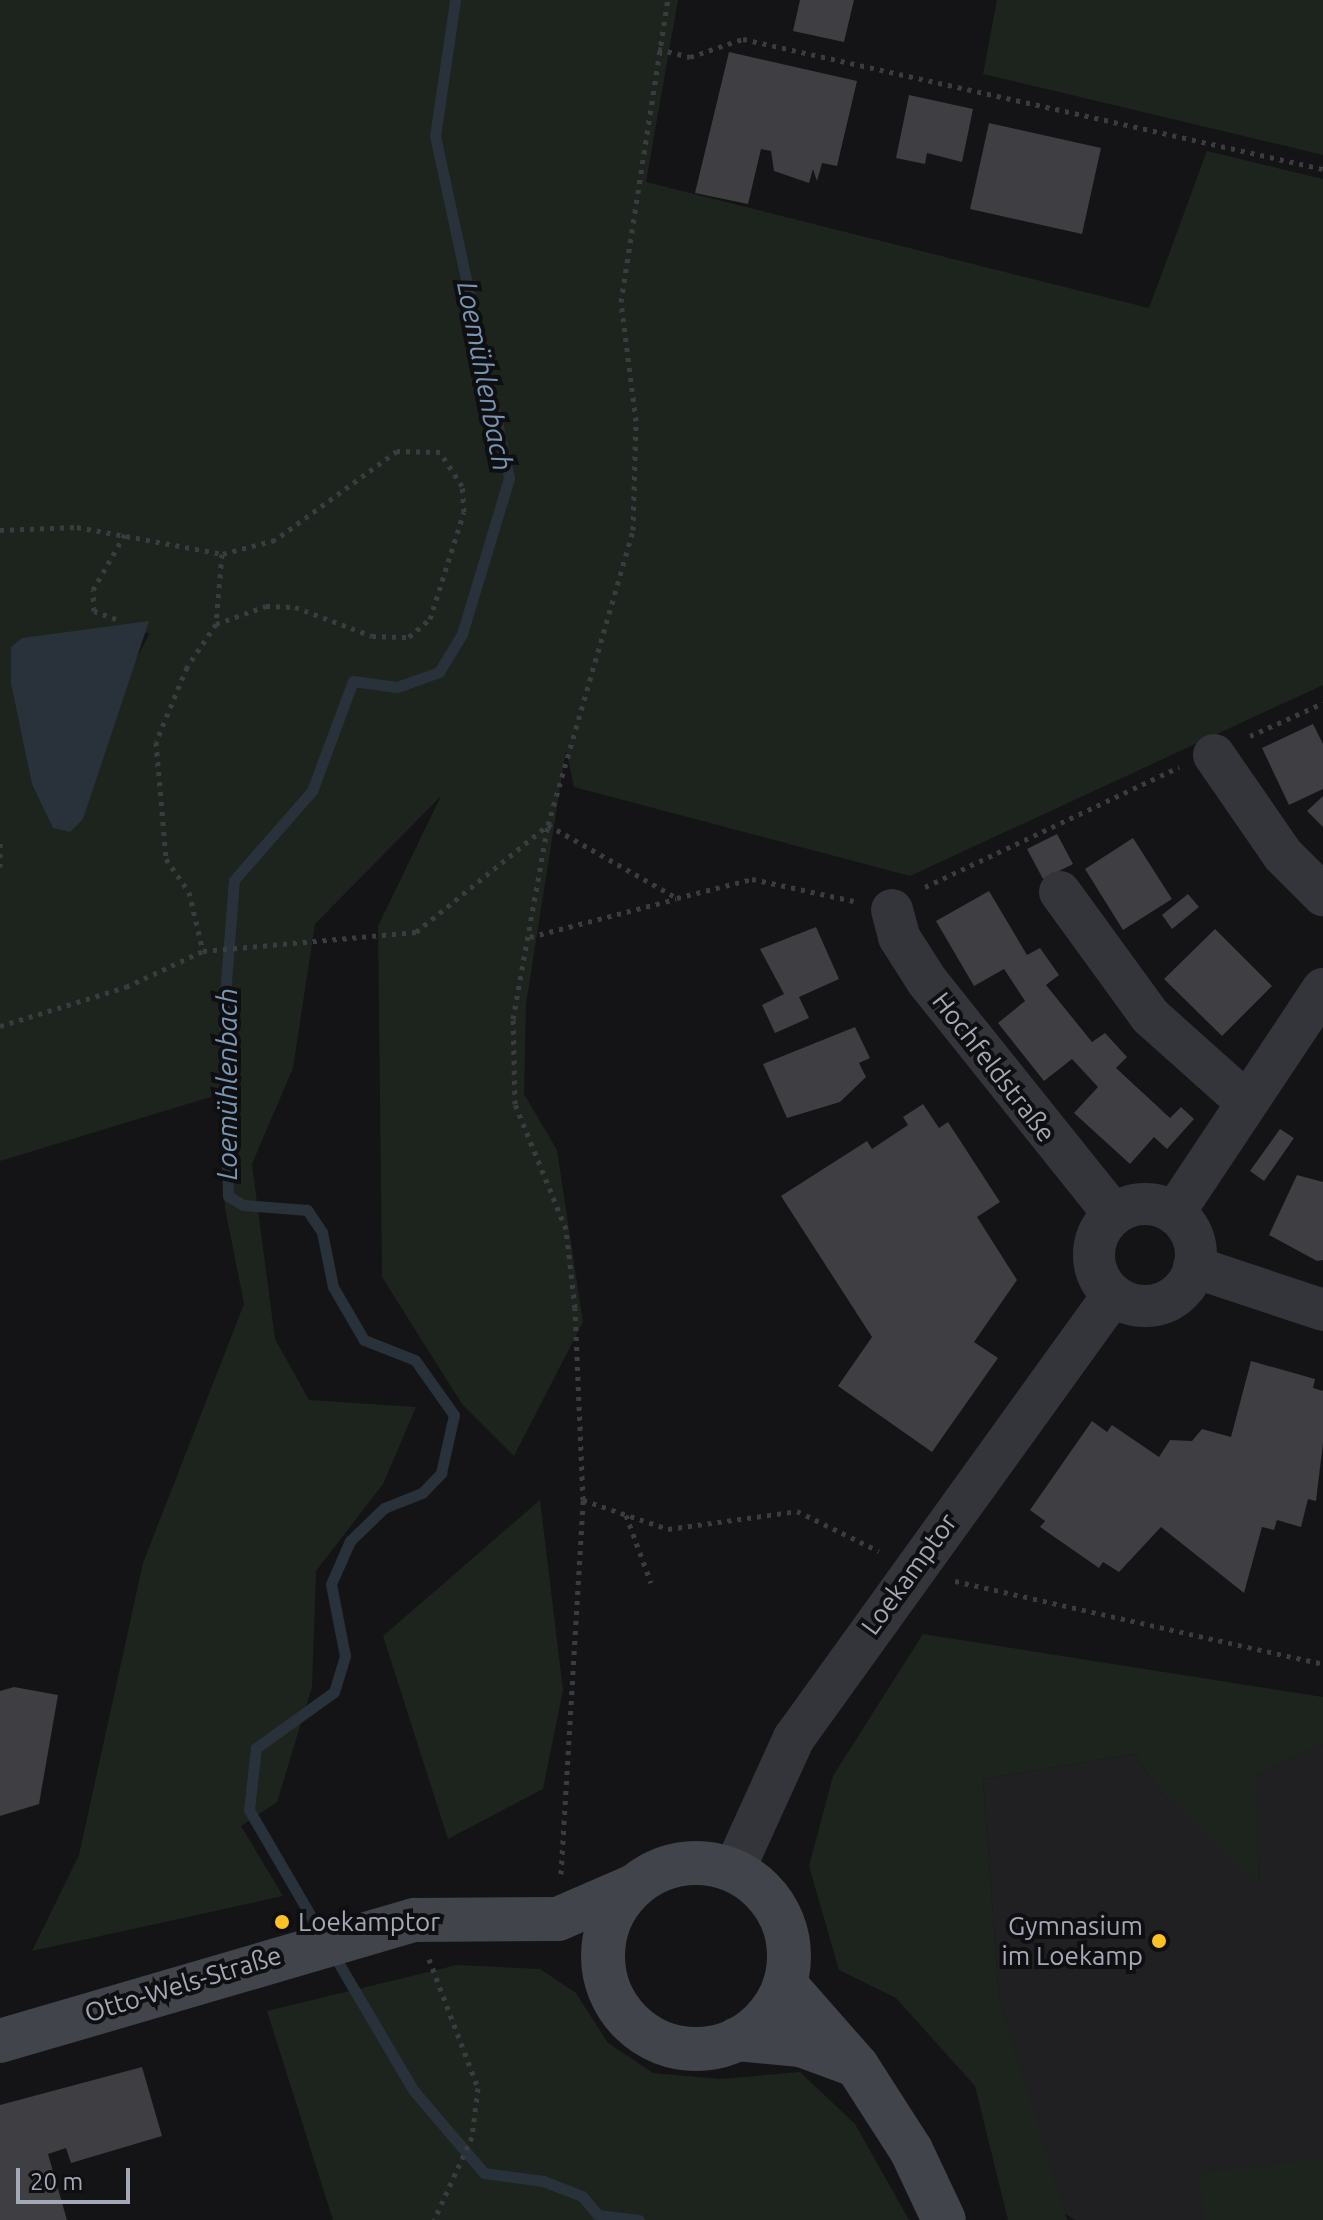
<!DOCTYPE html>
<meta charset="utf-8">
<style>
body{margin:0}
#map{position:relative;width:1323px;height:2220px;overflow:hidden;background:#141416;font-family:Ubuntu,sans-serif}
div>[style]{position:absolute}
.built>*{inset:0;background:#202023}
.green>*{inset:0;background:#1c241d}
.water>*{inset:0;background:#29323a}
.stream>*{height:11px;margin:-5.5px;padding:0 5.5px;transform-origin:5.5px;border-radius:5.5px;background:#29323a}
.building>*{inset:0;background:#3e3e43}
.path>*{height:5px;margin-top:-2.5px;transform-origin:0;background:repeating-linear-gradient(90deg,#3a3c42 0 4px,transparent 0 10px)}
.street>*{height:42px;margin:-21px;padding:0 21px;transform-origin:21px;border-radius:21px;background:#34353b}
.street>.ring{margin:-21px;padding:0;box-sizing:content-box;background:none;border:42px solid #34353b;border-radius:50%}
.secondary>*{height:44px;margin:-22px;padding:0 22px;transform-origin:22px;border-radius:22px;background:#42444b}
.secondary>.ring{margin:-22px;padding:0;box-sizing:content-box;background:none;border:44px solid #42444b;border-radius:50%}
.dots>*{width:22px;height:22px;translate:-50% -50%;box-sizing:border-box;border:4px solid #0f0f11;border-radius:50%}
span{translate:-50% -50%;white-space:nowrap;text-align:center;line-height:1.15;-webkit-text-stroke:8px #0f0f11;paint-order:stroke}
.street-label{font-size:26px;color:#a4a9b7}
.poi-label{font-size:26px;color:#a4a9b7}
.left{translate:0 -50%;text-align:left}
.right{translate:-100% -50%;text-align:right}
.water-label{font-size:28px;color:#7995b4;font-style:italic}
.scale{position:absolute;left:16px;top:2168px;width:114px;height:36px;box-sizing:border-box;border:4px solid #a4a9b7;border-top:0;padding-left:10px;font-size:24px;line-height:28px;white-space:nowrap;color:#a4a9b7;-webkit-text-stroke:6px #0f0f11;paint-order:stroke}
</style>
<div id="map">
<div class="built">
<div style="clip-path:polygon(1323px 1744px,1323px 2220px,1075px 2220px,1064px 2213px,999px 1999px,983px 1779px,1134px 1754px,1161px 1792px,1259px 1881px,1254px 1774px)"></div>
</div>
<div class="green">
<div style="clip-path:polygon(evenodd,0 0,678px 0,646px 182px,1149px 308px,1207px 151px,1323px 179px,1323px 685px,910px 876px,574px 787px,566px 750px,526px 1004px,524px 1094px,557px 1150px,583px 1322px,514px 1456px,462px 1404px,382px 1277px,378px 926px,441px 796px,315px 924px,293px 1068px,252px 1164px,275px 1339px,309px 1400px,416px 1407px,383px 1484px,316px 1571px,312px 1687px,277px 1802px,241px 1826px,283px 1896px,32px 1951px,79px 1855px,143px 1563px,244px 1304px,225px 1208px,217px 1095px,0 1161px,0 0,150px 633px,125px 679px,83px 819px,22px 638px,150px 633px)"></div>
<div style="clip-path:polygon(997px 0,1323px 0,1323px 155px,983px 74px)"></div>
<div style="clip-path:polygon(540px 1500px,563px 1690px,543px 1789px,448px 1839px,383px 1636px)"></div>
<div style="clip-path:polygon(923px 1634px,1323px 1697px,1323px 1744px,1255px 1774px,1259px 1883px,1161px 1792px,1134px 1754px,983px 1779px,999px 1999px,1067px 2220px,1008px 2220px,975px 2086px,896px 1998px,839px 1970px,809px 1866px,833px 1776px)"></div>
<div style="clip-path:polygon(457px 1965px,540px 1969px,576px 1993px,608px 2043px,653px 2073px,720px 2079px,800px 2072px,855px 2124px,909px 2220px,333px 2220px,267px 2011px)"></div>
<div style="clip-path:polygon(1323px 2158px,1323px 2220px,1205px 2220px,1199px 2174px)"></div>
</div>
<div class="water">
<div style="clip-path:polygon(149px 621px,83px 819px,70px 832px,53px 828px,32px 784px,11px 683px,11px 647px,22px 638px)"></div>
</div>
<div class="stream">
<div style="left:323px;top:1937px;width:147px;rotate:-120.2deg"></div>
<div style="left:249px;top:1810px;width:62px;rotate:-83.6deg"></div>
<div style="left:256px;top:1748px;width:96px;rotate:-35.7deg"></div>
<div style="left:334px;top:1692px;width:38px;rotate:-73deg"></div>
<div style="left:345px;top:1656px;width:73px;rotate:-101deg"></div>
<div style="left:331px;top:1584px;width:47px;rotate:-66.2deg"></div>
<div style="left:350px;top:1541px;width:47px;rotate:-44.1deg"></div>
<div style="left:384px;top:1508px;width:41px;rotate:-21.5deg"></div>
<div style="left:422px;top:1493px;width:28px;rotate:-46deg"></div>
<div style="left:441px;top:1473px;width:59px;rotate:-77.4deg"></div>
<div style="left:454px;top:1415px;width:67px;rotate:-125.3deg"></div>
<div style="left:415px;top:1360px;width:55px;rotate:-158.6deg"></div>
<div style="left:364px;top:1340px;width:61px;rotate:-120.3deg"></div>
<div style="left:333px;top:1287px;width:56px;rotate:-101.3deg"></div>
<div style="left:322px;top:1232px;width:27px;rotate:-124deg"></div>
<div style="left:307px;top:1210px;width:64px;rotate:-175.5deg"></div>
<div style="left:243px;top:1205px;width:17px;rotate:-149deg"></div>
<div style="left:228px;top:1196px;width:189px;rotate:-91.2deg"></div>
<div style="left:224px;top:1007px;width:127px;rotate:-85.5deg"></div>
<div style="left:234px;top:880px;width:118px;rotate:-48.8deg"></div>
<div style="left:312px;top:791px;width:117px;rotate:-69.6deg"></div>
<div style="left:353px;top:681px;width:44px;rotate:7.8deg"></div>
<div style="left:397px;top:687px;width:45px;rotate:-19.7deg"></div>
<div style="left:439px;top:672px;width:44px;rotate:-58.8deg"></div>
<div style="left:462px;top:634px;width:163px;rotate:-73.2deg"></div>
<div style="left:509px;top:478px;width:350px;rotate:-102.2deg"></div>
<div style="left:435px;top:136px;width:137px;rotate:-81.6deg"></div>
<div style="left:332px;top:1952px;width:161px;rotate:59.5deg"></div>
<div style="left:414px;top:2091px;width:108px;rotate:49.5deg"></div>
<div style="left:484px;top:2173px;width:60px;rotate:7.7deg"></div>
<div style="left:543px;top:2181px;width:42px;rotate:21deg"></div>
<div style="left:582px;top:2196px;width:25px;rotate:50deg"></div>
<div style="left:598px;top:2215px;width:41px;rotate:7deg"></div>
</div>
<div class="building">
<div style="clip-path:polygon(800px 0,854px 0,844px 42px,793px 31px)"></div>
<div style="clip-path:polygon(729px 52px,857px 81px,837px 166px,822px 163px,817px 181px,813px 169px,809px 183px,774px 171px,771px 151px,761px 149px,748px 204px,695px 193px)"></div>
<div style="clip-path:polygon(909px 95px,973px 109px,962px 162px,927px 153px,925px 164px,896px 158px)"></div>
<div style="clip-path:polygon(989px 123px,1101px 148px,1082px 234px,970px 209px)"></div>
<div style="clip-path:polygon(1313px 724px,1323px 744px,1323px 789px,1289px 805px,1262px 748px)"></div>
<div style="clip-path:polygon(1323px 796px,1323px 827px,1307px 811px)"></div>
<div style="clip-path:polygon(1057px 834px,1073px 864px,1043px 879px,1027px 849px)"></div>
<div style="clip-path:polygon(1133px 838px,1172px 899px,1123px 930px,1085px 869px)"></div>
<div style="clip-path:polygon(989px 891px,1027px 955px,1040px 948px,1059px 975px,1046px 985px,1092px 1042px,1105px 1033px,1127px 1057px,1116px 1068px,1170px 1118px,1181px 1107px,1194px 1119px,1167px 1149px,1154px 1137px,1130px 1164px,1074px 1113px,1098px 1087px,1072px 1059px,1044px 1081px,998px 1023px,1025px 1001px,1004px 969px,974px 986px,936px 921px)"></div>
<div style="clip-path:polygon(1188px 894px,1199px 907px,1172px 929px,1162px 915px)"></div>
<div style="clip-path:polygon(816px 927px,839px 979px,799px 997px,809px 1018px,775px 1033px,762px 1005px,784px 994px,760px 949px)"></div>
<div style="clip-path:polygon(1215px 929px,1272px 986px,1222px 1036px,1164px 979px)"></div>
<div style="clip-path:polygon(855px 1027px,870px 1058px,859px 1063px,866px 1077px,840px 1102px,787px 1118px,763px 1064px)"></div>
<div style="clip-path:polygon(923px 1104px,939px 1128px,948px 1122px,1000px 1202px,977px 1217px,1017px 1280px,974px 1342px,998px 1358px,932px 1452px,838px 1386px,872px 1337px,781px 1196px,867px 1141px,872px 1149px,908px 1125px,903px 1117px)"></div>
<div style="clip-path:polygon(1280px 1129px,1294px 1138px,1264px 1181px,1250px 1171px)"></div>
<div style="clip-path:polygon(1297px 1175px,1323px 1182px,1323px 1260px,1317px 1261px,1269px 1235px)"></div>
<div style="clip-path:polygon(1251px 1361px,1315px 1379px,1313px 1388px,1323px 1391px,1323px 1443px,1316px 1501px,1308px 1499px,1301px 1527px,1277px 1520px,1274px 1530px,1262px 1527px,1244px 1593px,1161px 1527px,1119px 1572px,1103px 1562px,1099px 1568px,1040px 1527px,1045px 1521px,1030px 1510px,1092px 1421px,1107px 1432px,1112px 1425px,1159px 1457px,1170px 1440px,1192px 1441px,1202px 1429px,1231px 1437px)"></div>
<div style="clip-path:polygon(14px 1687px,58px 1695px,39px 1804px,0 1816px,0 1691px)"></div>
<div style="clip-path:polygon(142px 2067px,162px 2136px,71px 2163px,66px 2148px,48px 2154px,67px 2220px,0 2220px,0 2105px)"></div>
</div>
<div class="path">
<div style="left:658px;top:49px;width:33px;rotate:14deg"></div>
<div style="left:690px;top:57px;width:56px;rotate:-18.8deg"></div>
<div style="left:743px;top:39px;width:594px;rotate:12.63deg"></div>
<div style="left:0;top:530px;width:77px;rotate:-2.2deg"></div>
<div style="left:77px;top:527px;width:147px;rotate:10.5deg"></div>
<div style="left:222px;top:554px;width:70px;rotate:94.9deg"></div>
<div style="left:216px;top:624px;width:52px;rotate:124deg"></div>
<div style="left:187px;top:667px;width:81px;rotate:112.5deg"></div>
<div style="left:156px;top:742px;width:117px;rotate:85.1deg"></div>
<div style="left:166px;top:859px;width:40px;rotate:55.1deg"></div>
<div style="left:189px;top:892px;width:61px;rotate:76.7deg"></div>
<div style="left:116px;top:619px;width:23px;rotate:-160deg"></div>
<div style="left:94px;top:611px;width:21px;rotate:-93deg"></div>
<div style="left:93px;top:590px;width:64px;rotate:-60.3deg"></div>
<div style="left:216px;top:624px;width:53px;rotate:-19.8deg"></div>
<div style="left:266px;top:606px;width:29px;rotate:2deg"></div>
<div style="left:295px;top:607px;width:82px;rotate:20.6deg"></div>
<div style="left:372px;top:636px;width:37px;rotate:2deg"></div>
<div style="left:409px;top:637px;width:28px;rotate:-41deg"></div>
<div style="left:430px;top:619px;width:112px;rotate:-72.4deg"></div>
<div style="left:464px;top:512px;width:26px;rotate:-94deg"></div>
<div style="left:462px;top:486px;width:40px;rotate:-122.9deg"></div>
<div style="left:440px;top:452px;width:43px;rotate:-178.7deg"></div>
<div style="left:397px;top:451px;width:151px;rotate:143.9deg"></div>
<div style="left:275px;top:540px;width:55px;rotate:165.2deg"></div>
<div style="left:1250px;top:736px;width:80px;rotate:-24.3deg"></div>
<div style="left:0;top:843px;width:24px;rotate:90deg"></div>
<div style="left:925px;top:887px;width:281px;rotate:-25.3deg"></div>
<div style="left:530px;top:937px;width:151px;rotate:-14.6deg"></div>
<div style="left:0;top:1026px;width:132px;rotate:-17.2deg"></div>
<div style="left:126px;top:987px;width:85px;rotate:-25.1deg"></div>
<div style="left:203px;top:951px;width:214px;rotate:-5.1deg"></div>
<div style="left:416px;top:932px;width:170px;rotate:-39deg"></div>
<div style="left:548px;top:825px;width:148px;rotate:29.5deg"></div>
<div style="left:677px;top:898px;width:77px;rotate:-14.2deg"></div>
<div style="left:752px;top:879px;width:104px;rotate:12.2deg"></div>
<div style="left:583px;top:1500px;width:90px;rotate:18.8deg"></div>
<div style="left:668px;top:1529px;width:130px;rotate:-7.9deg"></div>
<div style="left:797px;top:1511px;width:91px;rotate:26deg"></div>
<div style="left:626px;top:1515px;width:72px;rotate:69.8deg"></div>
<div style="left:955px;top:1581px;width:377px;rotate:12.7deg"></div>
<div style="left:561px;top:1874px;width:375px;rotate:-86.6deg"></div>
<div style="left:583px;top:1500px;width:192px;rotate:-92.4deg"></div>
<div style="left:575px;top:1308px;width:80px;rotate:-96.5deg"></div>
<div style="left:566px;top:1229px;width:135px;rotate:-112.2deg"></div>
<div style="left:515px;top:1104px;width:85px;rotate:-91.3deg"></div>
<div style="left:513px;top:1019px;width:197px;rotate:-79.8deg"></div>
<div style="left:548px;top:825px;width:307px;rotate:-73.9deg"></div>
<div style="left:633px;top:530px;width:109px;rotate:-88.4deg"></div>
<div style="left:636px;top:421px;width:120px;rotate:-97.2deg"></div>
<div style="left:621px;top:302px;width:306px;rotate:-81.2deg"></div>
<div style="left:429px;top:1959px;width:138px;rotate:69.2deg"></div>
<div style="left:478px;top:2088px;width:49px;rotate:97deg"></div>
<div style="left:472px;top:2137px;width:91px;rotate:114.6deg"></div>
</div>
<div class="street">
<div style="left:1214px;top:755px;width:121px;rotate:55.4deg"></div>
<div style="left:1283px;top:855px;width:57px;rotate:45deg"></div>
<div style="left:1060px;top:892px;width:153px;rotate:54deg"></div>
<div style="left:1150px;top:1016px;width:127px;rotate:41.8deg"></div>
<div style="left:892px;top:910px;width:28px;rotate:75deg"></div>
<div style="left:899px;top:937px;width:52px;rotate:57.5deg"></div>
<div style="left:927px;top:981px;width:299px;rotate:51.3deg"></div>
<div class="ring" style="left:1094px;top:1204px;width:60px;height:60px"></div>
<div style="left:1174px;top:1213px;width:269px;rotate:-56.4deg"></div>
<div style="left:1194px;top:1267px;width:136px;rotate:18.4deg"></div>
<div style="left:734px;top:1870px;width:145px;rotate:-65.6deg"></div>
<div style="left:794px;top:1738px;width:546px;rotate:-54.24deg"></div>
</div>
<div class="secondary">
<div class="ring" style="left:603px;top:1863px;width:142px;height:142px"></div>
<div style="left:785px;top:1984px;width:109px;rotate:48.7deg"></div>
<div style="left:857px;top:2066px;width:100px;rotate:57.3deg"></div>
<div style="left:911px;top:2150px;width:77px;rotate:64.8deg"></div>
<div style="left:737px;top:2039px;width:64px;rotate:5.4deg"></div>
<div style="left:801px;top:2045px;width:58px;rotate:20.3deg"></div>
<div style="left:0;top:2041px;width:432px;rotate:-16.3deg"></div>
<div style="left:415px;top:1920px;width:143px;rotate:-0.4deg"></div>
<div style="left:558px;top:1919px;width:83px;rotate:-23.5deg"></div>
</div>
<div class="dots">
<div style="left:282px;top:1922px;background:#fdc125"></div>
<div style="left:1159px;top:1941px;background:#fdc125"></div>
</div>
<div class="street-label">
<span style="left:994px;top:1067px;rotate:52deg">Hochfeldstraße</span>
<span style="left:909px;top:1574px;rotate:-54deg">Loekamptor</span>
<span style="left:183px;top:1984px;rotate:-17deg">Otto-Wels-Straße</span>
</div>
<div class="poi-label">
<span class="left" style="left:298px;top:1922px">Loekamptor</span>
<span class="right" style="left:1143px;top:1941px">Gymnasium<br>im Loekamp</span>
</div>
<div class="water-label">
<span style="left:485px;top:376px;rotate:79deg">Loemühlenbach</span>
<span style="left:227px;top:1084px;rotate:-90deg">Loemühlenbach</span>
</div>
<div class="scale">20 m</div>
</div>
